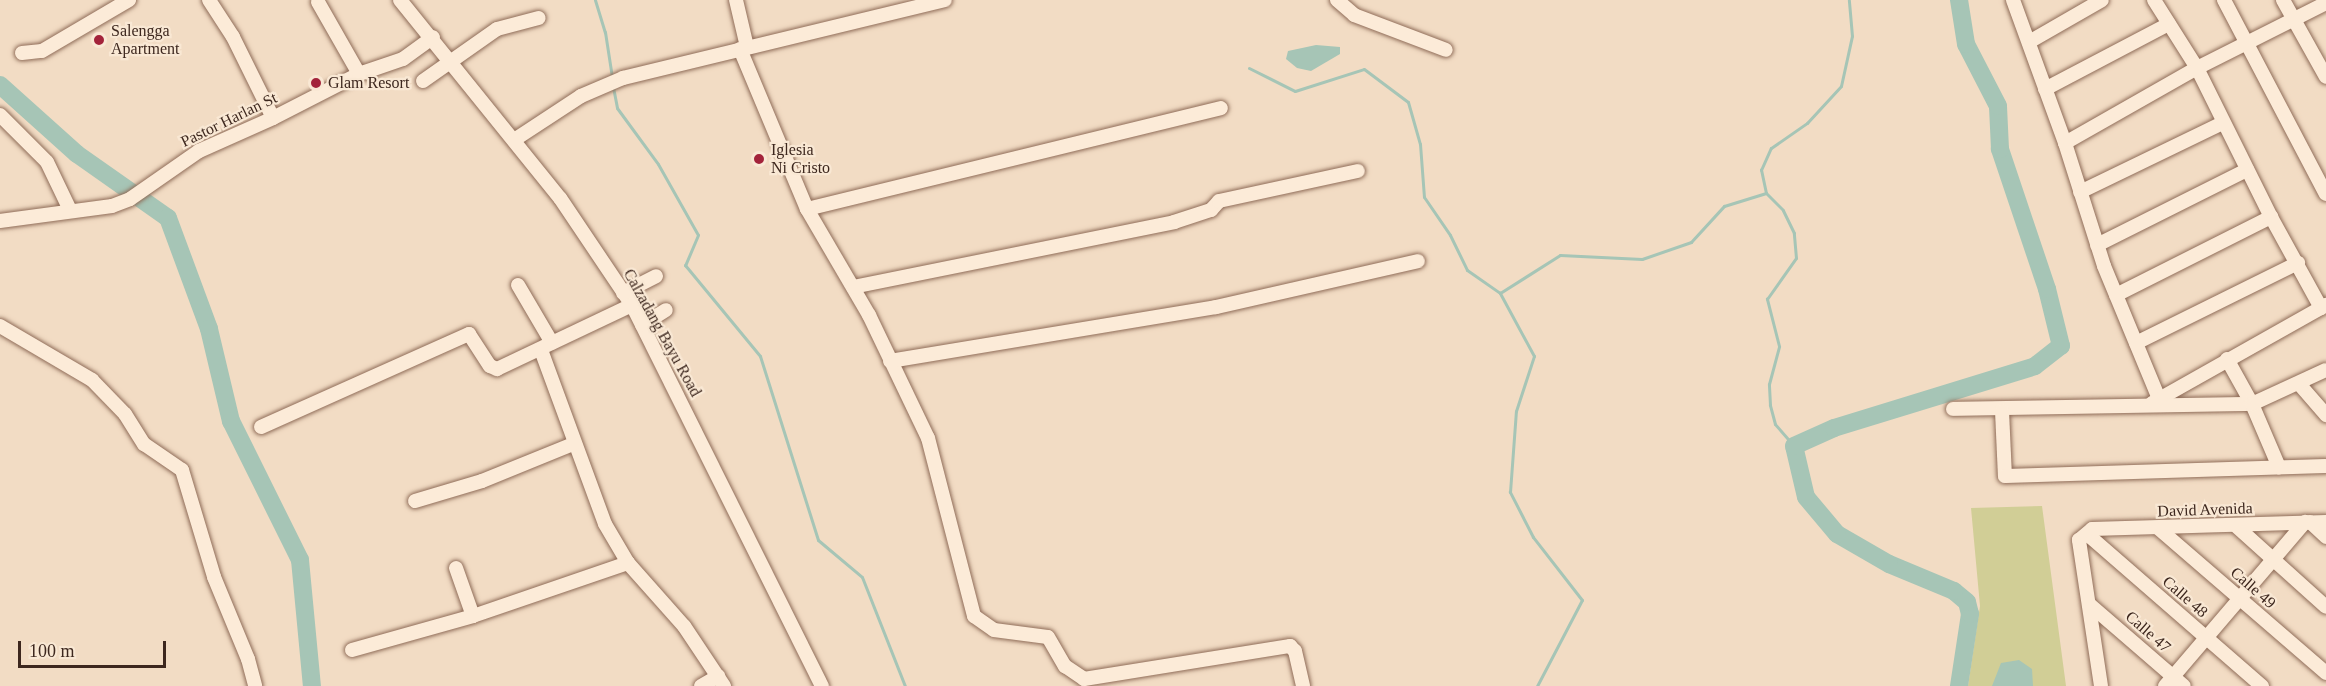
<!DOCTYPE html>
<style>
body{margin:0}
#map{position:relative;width:2326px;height:686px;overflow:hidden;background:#f2dcc4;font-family:"Times New Roman",serif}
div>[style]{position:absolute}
.green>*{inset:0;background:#d1ce96}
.water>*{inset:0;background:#a6c5b6}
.stream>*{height:3px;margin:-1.5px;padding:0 1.5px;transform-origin:1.5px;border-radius:1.5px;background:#a6c5b6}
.river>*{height:18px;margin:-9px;padding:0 9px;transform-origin:9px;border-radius:9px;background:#a6c5b6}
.roads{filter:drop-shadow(0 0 2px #8f6c58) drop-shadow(0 0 2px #8f6c58)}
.minor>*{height:14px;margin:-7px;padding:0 7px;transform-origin:7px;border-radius:7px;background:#fcebd8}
.dots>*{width:16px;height:16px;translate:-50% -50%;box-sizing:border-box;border:3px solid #f9e8d4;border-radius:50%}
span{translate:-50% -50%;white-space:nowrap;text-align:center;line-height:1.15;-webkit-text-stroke:4.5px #f9e8d4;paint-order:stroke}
.poi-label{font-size:16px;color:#3d271e}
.left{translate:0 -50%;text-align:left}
.street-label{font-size:16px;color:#3d271e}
.scale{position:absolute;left:18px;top:641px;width:148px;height:27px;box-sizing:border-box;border:3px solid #3d271e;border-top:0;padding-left:8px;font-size:18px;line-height:21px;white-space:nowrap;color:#3d271e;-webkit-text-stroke:4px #f9e8d4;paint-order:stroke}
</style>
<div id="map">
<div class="green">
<div style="clip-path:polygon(2042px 506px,2066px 686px,1968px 686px,1980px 606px,1971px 508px)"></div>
</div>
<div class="water">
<div style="clip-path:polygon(1316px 45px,1340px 47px,1340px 54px,1311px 71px,1297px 68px,1286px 59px,1288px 51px)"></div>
<div style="clip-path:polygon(2019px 660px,2032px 669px,2033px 686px,1992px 686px,2001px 663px)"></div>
</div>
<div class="stream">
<div style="left:595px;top:0;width:34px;rotate:73deg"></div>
<div style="left:605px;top:32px;width:46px;rotate:81.2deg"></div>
<div style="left:1249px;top:68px;width:51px;rotate:26.6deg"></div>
<div style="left:1295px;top:91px;width:72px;rotate:-17.7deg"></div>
<div style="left:1364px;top:69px;width:55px;rotate:36.9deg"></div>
<div style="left:1408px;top:102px;width:44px;rotate:74.1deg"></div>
<div style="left:1420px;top:144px;width:53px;rotate:85.7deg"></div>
<div style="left:1424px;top:197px;width:46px;rotate:55.6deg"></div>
<div style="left:1450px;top:235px;width:39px;rotate:64deg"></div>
<div style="left:1467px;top:270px;width:40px;rotate:34.9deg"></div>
<div style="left:613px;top:87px;width:21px;rotate:79deg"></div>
<div style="left:617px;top:108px;width:69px;rotate:53.8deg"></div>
<div style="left:658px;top:164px;width:81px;rotate:60.6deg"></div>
<div style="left:698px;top:235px;width:33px;rotate:113deg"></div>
<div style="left:685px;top:265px;width:118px;rotate:50.5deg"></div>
<div style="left:760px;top:356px;width:193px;rotate:72.5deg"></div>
<div style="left:818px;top:540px;width:57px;rotate:40.1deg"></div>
<div style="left:862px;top:577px;width:117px;rotate:68.5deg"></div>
<div style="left:1794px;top:446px;width:29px;rotate:-131deg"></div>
<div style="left:1775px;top:424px;width:20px;rotate:-105deg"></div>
<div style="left:1770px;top:405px;width:21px;rotate:-93deg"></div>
<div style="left:1769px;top:384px;width:39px;rotate:-75deg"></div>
<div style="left:1779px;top:346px;width:49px;rotate:-104.3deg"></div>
<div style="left:1767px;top:299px;width:50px;rotate:-54.7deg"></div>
<div style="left:1796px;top:258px;width:25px;rotate:-95deg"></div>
<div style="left:1794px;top:233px;width:25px;rotate:-116deg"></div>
<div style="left:1783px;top:210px;width:24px;rotate:-135deg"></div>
<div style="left:1766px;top:193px;width:24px;rotate:-102deg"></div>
<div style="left:1761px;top:170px;width:24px;rotate:-66deg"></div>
<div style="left:1771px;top:148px;width:44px;rotate:-34.8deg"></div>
<div style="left:1807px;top:123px;width:50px;rotate:-47.4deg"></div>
<div style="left:1841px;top:86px;width:51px;rotate:-77.6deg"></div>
<div style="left:1852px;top:36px;width:36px;rotate:-95deg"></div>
<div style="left:1537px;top:686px;width:97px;rotate:-62.4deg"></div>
<div style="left:1582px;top:600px;width:80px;rotate:-127.9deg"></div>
<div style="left:1533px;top:537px;width:51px;rotate:-117.1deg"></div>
<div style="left:1510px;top:492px;width:81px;rotate:-85.8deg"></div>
<div style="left:1516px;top:411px;width:58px;rotate:-71.9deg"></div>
<div style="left:1534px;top:356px;width:72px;rotate:-118.4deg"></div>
<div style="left:1500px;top:293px;width:71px;rotate:-32.3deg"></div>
<div style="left:1560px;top:255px;width:82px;rotate:2.8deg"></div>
<div style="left:1642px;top:259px;width:52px;rotate:-19.1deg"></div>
<div style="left:1691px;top:242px;width:49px;rotate:-47.5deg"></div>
<div style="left:1724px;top:206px;width:44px;rotate:-17.2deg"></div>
</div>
<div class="river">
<div style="left:0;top:85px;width:103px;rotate:41.9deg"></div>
<div style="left:77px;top:154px;width:111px;rotate:35.1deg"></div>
<div style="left:168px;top:218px;width:118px;rotate:69.7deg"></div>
<div style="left:209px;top:329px;width:95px;rotate:76.6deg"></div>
<div style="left:231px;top:421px;width:155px;rotate:63.6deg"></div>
<div style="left:300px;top:560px;width:127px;rotate:84.6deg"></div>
<div style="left:1959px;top:686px;width:73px;rotate:-81.3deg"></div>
<div style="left:1970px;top:614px;width:12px;rotate:-104deg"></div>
<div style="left:1967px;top:602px;width:17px;rotate:-140deg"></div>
<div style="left:1954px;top:591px;width:70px;rotate:-157.4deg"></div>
<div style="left:1889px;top:564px;width:60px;rotate:-150deg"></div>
<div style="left:1837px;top:534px;width:48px;rotate:-130deg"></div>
<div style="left:1806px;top:497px;width:52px;rotate:-103.2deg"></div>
<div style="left:1794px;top:446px;width:44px;rotate:-24.2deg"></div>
<div style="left:1834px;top:428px;width:210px;rotate:-17.1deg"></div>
<div style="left:2035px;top:366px;width:33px;rotate:-38deg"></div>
<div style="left:2061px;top:346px;width:59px;rotate:-103.8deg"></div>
<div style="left:2047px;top:289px;width:148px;rotate:-108.6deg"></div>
<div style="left:2000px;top:149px;width:43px;rotate:-92.7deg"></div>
<div style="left:1998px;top:106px;width:70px;rotate:-117.3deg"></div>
<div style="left:1966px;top:44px;width:45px;rotate:-99deg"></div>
</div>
<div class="roads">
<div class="minor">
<div style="left:209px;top:0;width:44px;rotate:57deg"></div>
<div style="left:233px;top:37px;width:90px;rotate:63.7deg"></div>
<div style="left:400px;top:0;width:255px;rotate:51.1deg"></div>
<div style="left:560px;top:198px;width:129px;rotate:56.1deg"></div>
<div style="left:632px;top:305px;width:426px;rotate:63.5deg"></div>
<div style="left:736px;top:0;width:48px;rotate:76.8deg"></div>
<div style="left:1337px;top:0;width:23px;rotate:41deg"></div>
<div style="left:1354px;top:15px;width:98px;rotate:20.8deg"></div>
<div style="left:2013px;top:0;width:152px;rotate:70deg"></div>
<div style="left:2065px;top:143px;width:152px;rotate:-29.6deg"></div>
<div style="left:2197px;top:68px;width:144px;rotate:-26.7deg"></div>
<div style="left:2154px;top:0;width:80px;rotate:57.7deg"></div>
<div style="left:2197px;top:68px;width:166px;rotate:63.6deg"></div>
<div style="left:2224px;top:0;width:219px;rotate:62.3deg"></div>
<div style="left:2283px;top:0;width:88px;rotate:60.8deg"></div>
<div style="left:318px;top:2px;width:83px;rotate:60.3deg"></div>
<div style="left:2029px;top:42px;width:84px;rotate:-29.9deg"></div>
<div style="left:740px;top:49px;width:173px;rotate:67.3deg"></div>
<div style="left:807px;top:209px;width:123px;rotate:59.7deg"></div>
<div style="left:869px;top:315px;width:136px;rotate:64.4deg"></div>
<div style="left:928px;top:438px;width:184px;rotate:75.5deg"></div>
<div style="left:974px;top:616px;width:24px;rotate:35deg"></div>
<div style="left:994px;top:630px;width:54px;rotate:7.4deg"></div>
<div style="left:1048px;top:637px;width:34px;rotate:60deg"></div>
<div style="left:1065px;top:666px;width:23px;rotate:34deg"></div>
<div style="left:1084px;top:679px;width:209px;rotate:-9.1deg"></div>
<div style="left:1290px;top:646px;width:7px;rotate:45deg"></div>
<div style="left:1295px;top:651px;width:36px;rotate:77deg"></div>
<div style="left:22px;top:53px;width:20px;rotate:-6deg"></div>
<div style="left:42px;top:51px;width:101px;rotate:-30.4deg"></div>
<div style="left:423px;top:81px;width:90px;rotate:-35.1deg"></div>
<div style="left:497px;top:29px;width:43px;rotate:-14.7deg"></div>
<div style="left:2045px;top:89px;width:140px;rotate:-27.7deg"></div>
<div style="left:0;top:115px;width:66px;rotate:45deg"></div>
<div style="left:47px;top:162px;width:53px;rotate:64.4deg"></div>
<div style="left:514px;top:140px;width:80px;rotate:-33.3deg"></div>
<div style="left:581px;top:96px;width:46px;rotate:-23.2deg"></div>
<div style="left:623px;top:78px;width:331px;rotate:-13.6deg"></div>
<div style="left:2065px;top:143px;width:129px;rotate:72.4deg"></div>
<div style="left:2104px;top:266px;width:144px;rotate:67.5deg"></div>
<div style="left:2080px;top:192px;width:159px;rotate:-25.8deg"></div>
<div style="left:807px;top:209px;width:426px;rotate:-13.7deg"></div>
<div style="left:0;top:221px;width:113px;rotate:-7.6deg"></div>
<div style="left:112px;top:206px;width:19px;rotate:-21deg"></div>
<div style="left:130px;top:199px;width:84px;rotate:-34.8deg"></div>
<div style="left:199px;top:151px;width:81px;rotate:-24deg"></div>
<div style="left:273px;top:118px;width:97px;rotate:-27.1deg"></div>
<div style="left:359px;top:74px;width:46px;rotate:-18.8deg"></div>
<div style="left:403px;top:59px;width:37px;rotate:-36deg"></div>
<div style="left:2097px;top:245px;width:168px;rotate:-26.6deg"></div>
<div style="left:518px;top:285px;width:67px;rotate:59.6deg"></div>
<div style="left:853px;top:287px;width:328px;rotate:-11.4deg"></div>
<div style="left:1174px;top:222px;width:39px;rotate:-18deg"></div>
<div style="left:1211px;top:210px;width:12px;rotate:-48deg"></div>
<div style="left:1219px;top:201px;width:142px;rotate:-12.2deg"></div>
<div style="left:623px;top:293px;width:37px;rotate:-27deg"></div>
<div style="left:2116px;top:295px;width:174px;rotate:-26.7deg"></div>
<div style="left:2271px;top:217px;width:104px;rotate:61.2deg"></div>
<div style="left:642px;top:325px;width:28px;rotate:-32deg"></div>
<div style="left:0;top:326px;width:107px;rotate:30.4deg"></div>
<div style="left:92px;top:380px;width:47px;rotate:45.9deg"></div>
<div style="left:125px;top:414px;width:36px;rotate:58deg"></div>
<div style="left:144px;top:444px;width:46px;rotate:34.4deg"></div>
<div style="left:182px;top:470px;width:112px;rotate:73.3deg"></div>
<div style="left:214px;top:577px;width:89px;rotate:67.5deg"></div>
<div style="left:248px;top:659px;width:28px;rotate:75deg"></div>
<div style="left:2136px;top:343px;width:181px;rotate:-26.3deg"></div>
<div style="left:541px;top:350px;width:185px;rotate:69.8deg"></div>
<div style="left:605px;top:524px;width:45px;rotate:59.5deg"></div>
<div style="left:628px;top:563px;width:84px;rotate:48.4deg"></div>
<div style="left:684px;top:626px;width:72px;rotate:56.3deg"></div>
<div style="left:2227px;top:359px;width:51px;rotate:60.9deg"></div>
<div style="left:2252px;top:404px;width:69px;rotate:66.8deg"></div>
<div style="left:890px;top:361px;width:330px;rotate:-9.4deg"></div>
<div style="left:1216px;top:307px;width:207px;rotate:-12.8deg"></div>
<div style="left:2300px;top:385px;width:40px;rotate:49deg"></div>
<div style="left:2152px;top:403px;width:200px;rotate:-29.4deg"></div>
<div style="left:1953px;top:409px;width:299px;rotate:-1deg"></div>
<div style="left:2252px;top:404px;width:81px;rotate:-24.7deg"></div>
<div style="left:2002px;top:411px;width:65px;rotate:87.4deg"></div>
<div style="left:2005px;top:476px;width:321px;rotate:-1.8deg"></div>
<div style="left:261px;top:427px;width:228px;rotate:-24.1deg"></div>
<div style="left:469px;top:334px;width:38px;rotate:57deg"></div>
<div style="left:490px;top:366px;width:8px;rotate:23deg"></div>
<div style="left:497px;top:369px;width:149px;rotate:-25.4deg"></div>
<div style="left:415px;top:501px;width:70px;rotate:-16.6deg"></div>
<div style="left:482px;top:481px;width:98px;rotate:-22.1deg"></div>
<div style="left:2310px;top:522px;width:22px;rotate:43deg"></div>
<div style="left:2235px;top:525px;width:122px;rotate:42deg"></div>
<div style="left:2158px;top:528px;width:222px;rotate:40.8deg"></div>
<div style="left:2087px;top:534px;width:232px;rotate:41deg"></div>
<div style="left:456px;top:568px;width:51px;rotate:70.5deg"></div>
<div style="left:2089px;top:604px;width:125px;rotate:40.8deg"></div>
<div style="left:352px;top:650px;width:126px;rotate:-15.7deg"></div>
<div style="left:473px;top:616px;width:164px;rotate:-18.9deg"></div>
<div style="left:701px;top:686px;width:20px;rotate:-30deg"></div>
<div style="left:2101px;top:686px;width:148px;rotate:-98.6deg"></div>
<div style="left:2079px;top:540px;width:17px;rotate:-40deg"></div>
<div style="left:2092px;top:529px;width:234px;rotate:-1.7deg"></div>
<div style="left:2165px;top:686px;width:216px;rotate:-49.5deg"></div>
</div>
</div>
<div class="dots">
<div style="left:99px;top:40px;background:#a3233a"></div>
<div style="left:316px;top:83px;background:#a3233a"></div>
<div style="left:759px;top:159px;background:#a3233a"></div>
</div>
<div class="poi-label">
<span class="left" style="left:111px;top:40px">Salengga<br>Apartment</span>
<span class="left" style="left:328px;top:83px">Glam Resort</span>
<span class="left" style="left:771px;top:159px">Iglesia<br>Ni Cristo</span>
</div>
<div class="street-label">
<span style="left:229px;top:120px;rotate:-26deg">Pastor Harlan St</span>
<span style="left:662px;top:333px;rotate:61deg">Calzadang Bayu Road</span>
<span style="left:2205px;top:510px;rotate:-2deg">David Avenida</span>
<span style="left:2253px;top:588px;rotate:41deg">Calle 49</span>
<span style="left:2185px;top:597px;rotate:41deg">Calle 48</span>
<span style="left:2148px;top:632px;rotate:41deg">Calle 47</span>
</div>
<div class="scale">100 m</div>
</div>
